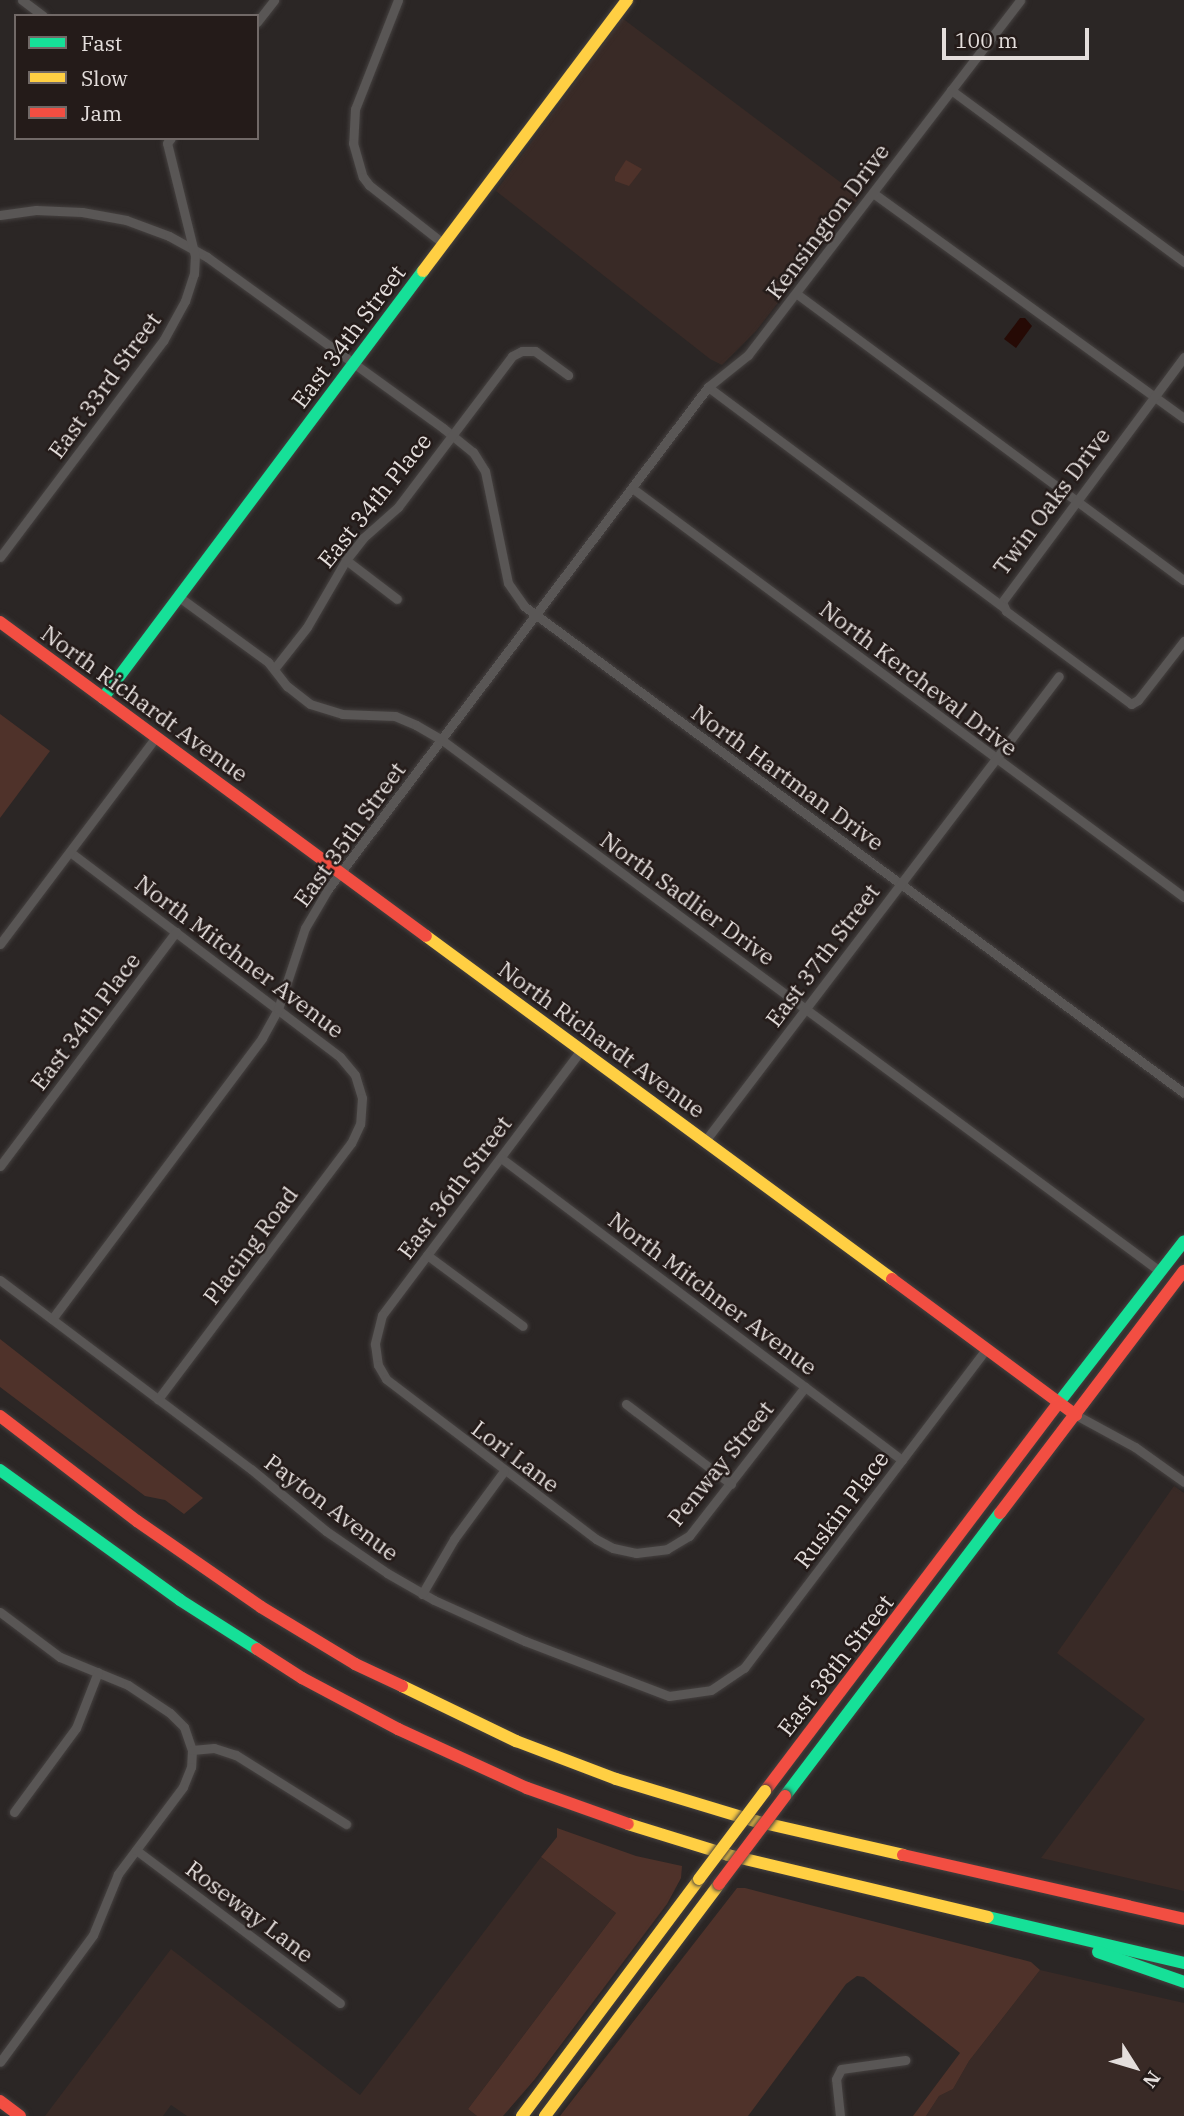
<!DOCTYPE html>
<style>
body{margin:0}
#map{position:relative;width:1184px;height:2116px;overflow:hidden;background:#2b2625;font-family:"IBM Plex Serif",serif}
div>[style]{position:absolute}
.built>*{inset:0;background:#392a26}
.green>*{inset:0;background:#4f322a}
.water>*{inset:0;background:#260a05}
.roads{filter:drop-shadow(0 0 2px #454140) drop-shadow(0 0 2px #454140)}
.street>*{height:9px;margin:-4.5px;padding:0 4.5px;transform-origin:4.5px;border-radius:4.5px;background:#595655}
.fast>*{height:12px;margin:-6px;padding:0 6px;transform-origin:6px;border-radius:6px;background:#16e098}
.slow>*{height:12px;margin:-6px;padding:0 6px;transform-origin:6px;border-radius:6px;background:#ffcf43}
.jam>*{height:12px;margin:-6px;padding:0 6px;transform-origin:6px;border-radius:6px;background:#f24e42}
.bridges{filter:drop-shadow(0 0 2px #454140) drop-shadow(0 0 2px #454140)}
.slow-bridge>*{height:12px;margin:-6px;padding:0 6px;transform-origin:6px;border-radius:6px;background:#ffcf43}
.jam-bridge>*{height:12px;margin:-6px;padding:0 6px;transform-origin:6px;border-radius:6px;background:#f24e42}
span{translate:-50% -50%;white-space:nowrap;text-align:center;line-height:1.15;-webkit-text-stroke:5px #241b19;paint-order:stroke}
.street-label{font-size:23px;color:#e4dedc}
.legend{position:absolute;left:14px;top:14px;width:245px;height:126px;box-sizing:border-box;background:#241b19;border:2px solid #716967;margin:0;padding:9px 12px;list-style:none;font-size:21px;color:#e4dedc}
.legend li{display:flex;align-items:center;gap:14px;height:35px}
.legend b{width:35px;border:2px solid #716967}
.north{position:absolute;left:1100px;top:2032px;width:70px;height:70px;-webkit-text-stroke:5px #241b19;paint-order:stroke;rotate:127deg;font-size:19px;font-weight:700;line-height:28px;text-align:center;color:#e4dedc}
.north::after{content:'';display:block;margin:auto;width:24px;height:32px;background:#e4dedc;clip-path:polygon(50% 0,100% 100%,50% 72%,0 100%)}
.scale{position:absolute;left:942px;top:28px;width:147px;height:32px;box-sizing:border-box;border:4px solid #e4dedc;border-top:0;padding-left:9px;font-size:21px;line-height:24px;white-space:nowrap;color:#e4dedc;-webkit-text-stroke:5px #241b19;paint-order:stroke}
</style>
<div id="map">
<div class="built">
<div style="clip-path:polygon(622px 18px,860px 197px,756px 331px,722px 365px,710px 359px,496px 191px)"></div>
<div style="clip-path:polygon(1174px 1486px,1184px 1493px,1184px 1891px,1041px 1858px,1145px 1719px,1057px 1653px)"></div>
<div style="clip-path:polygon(541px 1857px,616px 1913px,468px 2109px,477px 2116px,187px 2116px,171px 2105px,163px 2116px,45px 2116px,171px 1949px,360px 2095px)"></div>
<div style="clip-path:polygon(1040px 1970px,1184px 2003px,1184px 2116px,926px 2116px,939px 2096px,953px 2089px,969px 2061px)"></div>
</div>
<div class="green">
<div style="clip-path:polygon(626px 160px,642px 169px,629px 186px,615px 181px,615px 177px)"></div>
<div style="clip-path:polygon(0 714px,50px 751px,0 818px)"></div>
<div style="clip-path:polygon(0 1339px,203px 1498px,184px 1514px,165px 1500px,145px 1496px,0 1387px)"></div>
<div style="clip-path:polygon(557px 1828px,636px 1856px,682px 1866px,681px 1878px,667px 1904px,535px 2079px,503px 2116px,477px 2116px,468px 2109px,616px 1913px,541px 1857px,557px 1837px)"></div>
<div style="clip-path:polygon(737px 1888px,745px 1888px,1031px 1962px,1040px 1970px,969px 2061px,953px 2089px,939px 2096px,926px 2116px,913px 2116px,960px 2053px,864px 1977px,857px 1976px,846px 1984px,748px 2116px,560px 2116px)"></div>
</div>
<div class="water">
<div style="clip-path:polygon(1020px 318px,1025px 318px,1032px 326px,1016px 348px,1004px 339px)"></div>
</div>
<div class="roads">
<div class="street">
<div style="left:22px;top:0;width:26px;rotate:37deg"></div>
<div style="left:398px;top:0;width:117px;rotate:111.5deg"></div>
<div style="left:355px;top:109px;width:34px;rotate:93deg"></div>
<div style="left:353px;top:143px;width:35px;rotate:74deg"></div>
<div style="left:363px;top:177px;width:10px;rotate:53deg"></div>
<div style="left:369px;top:185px;width:95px;rotate:38.2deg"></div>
<div style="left:257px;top:22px;width:28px;rotate:-52deg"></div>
<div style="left:951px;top:90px;width:290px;rotate:36.4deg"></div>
<div style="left:873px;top:193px;width:384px;rotate:35.9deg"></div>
<div style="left:0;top:215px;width:36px;rotate:-8deg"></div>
<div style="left:36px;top:210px;width:46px;rotate:2.5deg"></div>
<div style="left:82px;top:212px;width:45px;rotate:10.3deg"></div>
<div style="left:126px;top:220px;width:46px;rotate:20.4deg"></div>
<div style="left:169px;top:236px;width:43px;rotate:28.9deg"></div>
<div style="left:207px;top:257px;width:291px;rotate:35.9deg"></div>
<div style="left:443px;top:428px;width:38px;rotate:39deg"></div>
<div style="left:473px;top:452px;width:22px;rotate:58deg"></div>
<div style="left:485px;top:471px;width:114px;rotate:78.4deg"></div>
<div style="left:508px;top:583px;width:28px;rotate:55deg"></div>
<div style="left:524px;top:606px;width:820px;rotate:36.42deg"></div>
<div style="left:797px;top:294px;width:481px;rotate:36.5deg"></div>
<div style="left:1184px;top:357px;width:305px;rotate:126.6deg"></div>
<div style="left:1002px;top:602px;width:10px;rotate:66deg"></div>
<div style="left:1006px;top:611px;width:156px;rotate:36.6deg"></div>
<div style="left:1131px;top:704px;width:8px;rotate:-30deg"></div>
<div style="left:1138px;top:700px;width:75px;rotate:-52.1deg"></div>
<div style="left:708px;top:387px;width:368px;rotate:36.7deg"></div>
<div style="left:632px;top:488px;width:687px;rotate:36.54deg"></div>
<div style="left:0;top:557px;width:271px;rotate:-53deg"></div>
<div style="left:163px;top:341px;width:46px;rotate:-61.2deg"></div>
<div style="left:185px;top:301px;width:28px;rotate:-72deg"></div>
<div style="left:194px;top:274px;width:18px;rotate:-87deg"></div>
<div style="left:195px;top:256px;width:116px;rotate:-103.9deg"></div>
<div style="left:167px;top:143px;width:6px;rotate:-51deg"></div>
<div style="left:346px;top:560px;width:64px;rotate:37.4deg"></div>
<div style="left:179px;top:597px;width:110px;rotate:36.1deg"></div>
<div style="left:268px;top:662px;width:31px;rotate:52deg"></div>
<div style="left:287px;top:686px;width:29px;rotate:38deg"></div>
<div style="left:310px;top:704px;width:34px;rotate:17deg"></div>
<div style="left:342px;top:714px;width:53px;rotate:2.2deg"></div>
<div style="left:395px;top:716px;width:23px;rotate:23deg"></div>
<div style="left:416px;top:725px;width:30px;rotate:30deg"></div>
<div style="left:442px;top:740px;width:894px;rotate:36.5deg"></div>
<div style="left:274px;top:669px;width:53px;rotate:-51.8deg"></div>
<div style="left:307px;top:627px;width:78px;rotate:-59.8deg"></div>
<div style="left:346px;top:560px;width:28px;rotate:-52deg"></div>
<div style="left:363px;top:538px;width:47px;rotate:-41.5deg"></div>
<div style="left:398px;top:507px;width:189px;rotate:-52.9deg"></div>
<div style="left:512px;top:356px;width:11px;rotate:-27deg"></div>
<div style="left:522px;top:351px;width:13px"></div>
<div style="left:535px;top:351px;width:41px;rotate:36deg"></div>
<div style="left:70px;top:852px;width:339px;rotate:37.2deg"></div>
<div style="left:340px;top:1057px;width:23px;rotate:50deg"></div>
<div style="left:355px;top:1075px;width:24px;rotate:73deg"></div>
<div style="left:362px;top:1098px;width:26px;rotate:94deg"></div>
<div style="left:360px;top:1124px;width:21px;rotate:115deg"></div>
<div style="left:351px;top:1143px;width:321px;rotate:127deg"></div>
<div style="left:0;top:944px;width:259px;rotate:-53deg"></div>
<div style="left:581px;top:1050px;width:331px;rotate:126.9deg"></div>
<div style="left:382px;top:1315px;width:30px;rotate:104deg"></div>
<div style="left:375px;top:1344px;width:21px;rotate:82deg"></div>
<div style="left:378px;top:1365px;width:16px;rotate:60deg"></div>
<div style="left:386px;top:1379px;width:264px;rotate:37.3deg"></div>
<div style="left:596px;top:1539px;width:19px;rotate:28deg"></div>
<div style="left:613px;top:1548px;width:24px;rotate:12deg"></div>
<div style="left:636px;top:1553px;width:31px;rotate:-7deg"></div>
<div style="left:667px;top:1549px;width:26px;rotate:-31deg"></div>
<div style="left:689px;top:1536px;width:189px;rotate:-52.1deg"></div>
<div style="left:705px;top:1141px;width:584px;rotate:-52.72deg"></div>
<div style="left:501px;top:1158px;width:502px;rotate:36.98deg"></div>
<div style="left:0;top:1166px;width:293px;rotate:-53.1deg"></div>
<div style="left:427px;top:1255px;width:119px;rotate:36.5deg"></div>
<div style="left:0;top:1280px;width:314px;rotate:37deg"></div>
<div style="left:251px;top:1469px;width:97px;rotate:39.6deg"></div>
<div style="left:326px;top:1531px;width:74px;rotate:34.5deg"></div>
<div style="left:387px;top:1573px;width:54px;rotate:29.9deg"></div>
<div style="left:434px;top:1600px;width:100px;rotate:24.3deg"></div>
<div style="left:525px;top:1641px;width:154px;rotate:20.9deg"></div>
<div style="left:669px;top:1696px;width:42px;rotate:-8.1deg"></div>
<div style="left:711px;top:1690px;width:40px;rotate:-34deg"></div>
<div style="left:744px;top:1668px;width:400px;rotate:-52.8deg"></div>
<div style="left:52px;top:1319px;width:351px;rotate:-53.2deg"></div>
<div style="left:262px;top:1038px;width:33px;rotate:-61deg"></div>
<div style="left:278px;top:1009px;width:85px;rotate:-71.6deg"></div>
<div style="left:305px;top:928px;width:45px;rotate:-59.5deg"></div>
<div style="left:328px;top:889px;width:630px;rotate:-52.88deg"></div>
<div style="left:708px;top:387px;width:51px;rotate:-38.7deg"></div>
<div style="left:748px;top:355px;width:447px;rotate:-52.5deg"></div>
<div style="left:626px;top:1404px;width:132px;rotate:37.3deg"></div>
<div style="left:1076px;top:1415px;width:67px;rotate:28.5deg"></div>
<div style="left:1135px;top:1447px;width:60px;rotate:35.5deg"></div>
<div style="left:422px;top:1594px;width:64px;rotate:-59.8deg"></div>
<div style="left:454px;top:1539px;width:84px;rotate:-53.7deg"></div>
<div style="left:0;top:1612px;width:75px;rotate:36.9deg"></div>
<div style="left:60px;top:1657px;width:74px;rotate:22.4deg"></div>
<div style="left:128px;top:1685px;width:50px;rotate:33.7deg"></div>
<div style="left:170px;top:1713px;width:20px;rotate:45deg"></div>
<div style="left:184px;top:1727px;width:24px;rotate:71deg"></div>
<div style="left:192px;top:1750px;width:17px;rotate:93deg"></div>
<div style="left:191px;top:1767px;width:22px;rotate:112deg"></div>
<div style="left:183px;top:1787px;width:109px;rotate:126.8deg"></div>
<div style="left:118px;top:1874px;width:66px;rotate:112.3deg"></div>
<div style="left:93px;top:1935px;width:157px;rotate:126.2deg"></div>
<div style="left:192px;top:1750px;width:22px;rotate:-5deg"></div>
<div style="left:214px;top:1748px;width:23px;rotate:18deg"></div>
<div style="left:236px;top:1755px;width:130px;rotate:32.1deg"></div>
<div style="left:14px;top:1812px;width:104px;rotate:-53.6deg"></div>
<div style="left:76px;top:1728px;width:60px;rotate:-68.6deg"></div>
<div style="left:136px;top:1850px;width:255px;rotate:36.9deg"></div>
<div style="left:840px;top:2116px;width:37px;rotate:-96deg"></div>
<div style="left:836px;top:2079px;width:11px;rotate:-63deg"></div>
<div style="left:841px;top:2069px;width:65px;rotate:-8deg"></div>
</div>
<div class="fast">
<div style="left:103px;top:698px;width:534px;rotate:-53.15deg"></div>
<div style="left:1057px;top:1405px;width:207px;rotate:-52.2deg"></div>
<div style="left:0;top:1470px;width:222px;rotate:35.8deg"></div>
<div style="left:180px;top:1600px;width:91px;rotate:32.5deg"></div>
<div style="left:785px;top:1796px;width:355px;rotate:-52.8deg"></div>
<div style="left:988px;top:1917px;width:201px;rotate:13.2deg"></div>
<div style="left:1098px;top:1952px;width:91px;rotate:19.2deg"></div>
</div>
<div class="slow">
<div style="left:423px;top:271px;width:339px;rotate:-53deg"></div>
<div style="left:426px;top:936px;width:579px;rotate:36.35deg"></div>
<div style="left:402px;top:1686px;width:127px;rotate:25.8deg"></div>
<div style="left:516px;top:1741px;width:107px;rotate:20.8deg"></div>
<div style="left:616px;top:1779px;width:145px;rotate:16.8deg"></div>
<div style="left:755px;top:1821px;width:152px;rotate:12.9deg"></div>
<div style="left:628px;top:1824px;width:105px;rotate:17.2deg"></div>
<div style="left:728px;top:1855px;width:267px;rotate:13.4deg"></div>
<div style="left:522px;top:2116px;width:296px;rotate:-53.2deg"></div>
<div style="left:545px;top:2116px;width:290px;rotate:-53.1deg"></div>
</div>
<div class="jam">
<div style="left:0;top:622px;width:529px;rotate:36.39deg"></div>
<div style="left:892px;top:1279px;width:229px;rotate:36.5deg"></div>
<div style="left:0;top:1416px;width:173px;rotate:37.5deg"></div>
<div style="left:137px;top:1521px;width:151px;rotate:34.7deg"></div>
<div style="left:261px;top:1607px;width:110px;rotate:31.2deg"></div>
<div style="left:355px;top:1664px;width:52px;rotate:25.1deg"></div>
<div style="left:1000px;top:1513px;width:304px;rotate:-52.8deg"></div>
<div style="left:257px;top:1649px;width:54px;rotate:32.8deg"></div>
<div style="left:302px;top:1678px;width:109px;rotate:28deg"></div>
<div style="left:398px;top:1729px;width:142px;rotate:24.6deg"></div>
<div style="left:527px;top:1788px;width:107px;rotate:19.6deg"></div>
<div style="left:765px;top:1791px;width:484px;rotate:-52.9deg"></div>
<div style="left:903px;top:1855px;width:288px;rotate:12.8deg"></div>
<div style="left:0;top:2101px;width:25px;rotate:37deg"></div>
</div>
</div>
<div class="bridges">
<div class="slow-bridge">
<div style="left:699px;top:1879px;width:110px;rotate:-53.1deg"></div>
</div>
<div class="jam-bridge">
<div style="left:719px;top:1884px;width:110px;rotate:-53.1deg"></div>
</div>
</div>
<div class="street-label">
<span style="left:827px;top:221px;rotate:-53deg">Kensington Drive</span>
<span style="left:348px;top:336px;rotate:-53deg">East 34th Street</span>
<span style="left:104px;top:385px;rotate:-54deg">East 33rd Street</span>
<span style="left:374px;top:500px;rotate:-51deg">East 34th Place</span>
<span style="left:1051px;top:501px;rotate:-53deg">Twin Oaks Drive</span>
<span style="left:919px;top:678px;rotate:37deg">North Kercheval Drive</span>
<span style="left:145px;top:703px;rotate:36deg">North Richardt Avenue</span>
<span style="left:788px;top:777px;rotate:36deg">North Hartman Drive</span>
<span style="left:349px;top:834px;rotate:-54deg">East 35th Street</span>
<span style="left:688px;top:898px;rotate:36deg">North Sadlier Drive</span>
<span style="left:822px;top:955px;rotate:-53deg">East 37th Street</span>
<span style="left:240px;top:956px;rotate:37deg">North Mitchner Avenue</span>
<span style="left:85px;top:1021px;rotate:-53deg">East 34th Place</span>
<span style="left:602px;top:1039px;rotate:36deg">North Richardt Avenue</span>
<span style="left:454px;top:1187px;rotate:-53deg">East 36th Street</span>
<span style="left:250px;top:1245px;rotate:-53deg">Placing Road</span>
<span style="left:713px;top:1293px;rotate:37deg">North Mitchner Avenue</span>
<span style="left:516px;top:1456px;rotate:37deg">Lori Lane</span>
<span style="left:720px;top:1463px;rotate:-51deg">Penway Street</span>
<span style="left:332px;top:1507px;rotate:37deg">Payton Avenue</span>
<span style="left:841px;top:1509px;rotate:-53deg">Ruskin Place</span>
<span style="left:835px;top:1665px;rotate:-52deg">East 38th Street</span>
<span style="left:250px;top:1911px;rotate:37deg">Roseway Lane</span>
</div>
<ul class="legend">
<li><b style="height:9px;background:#16e098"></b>Fast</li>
<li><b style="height:9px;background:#ffcf43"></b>Slow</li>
<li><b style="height:9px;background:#f24e42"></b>Jam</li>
</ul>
<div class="north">N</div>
<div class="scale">100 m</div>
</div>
